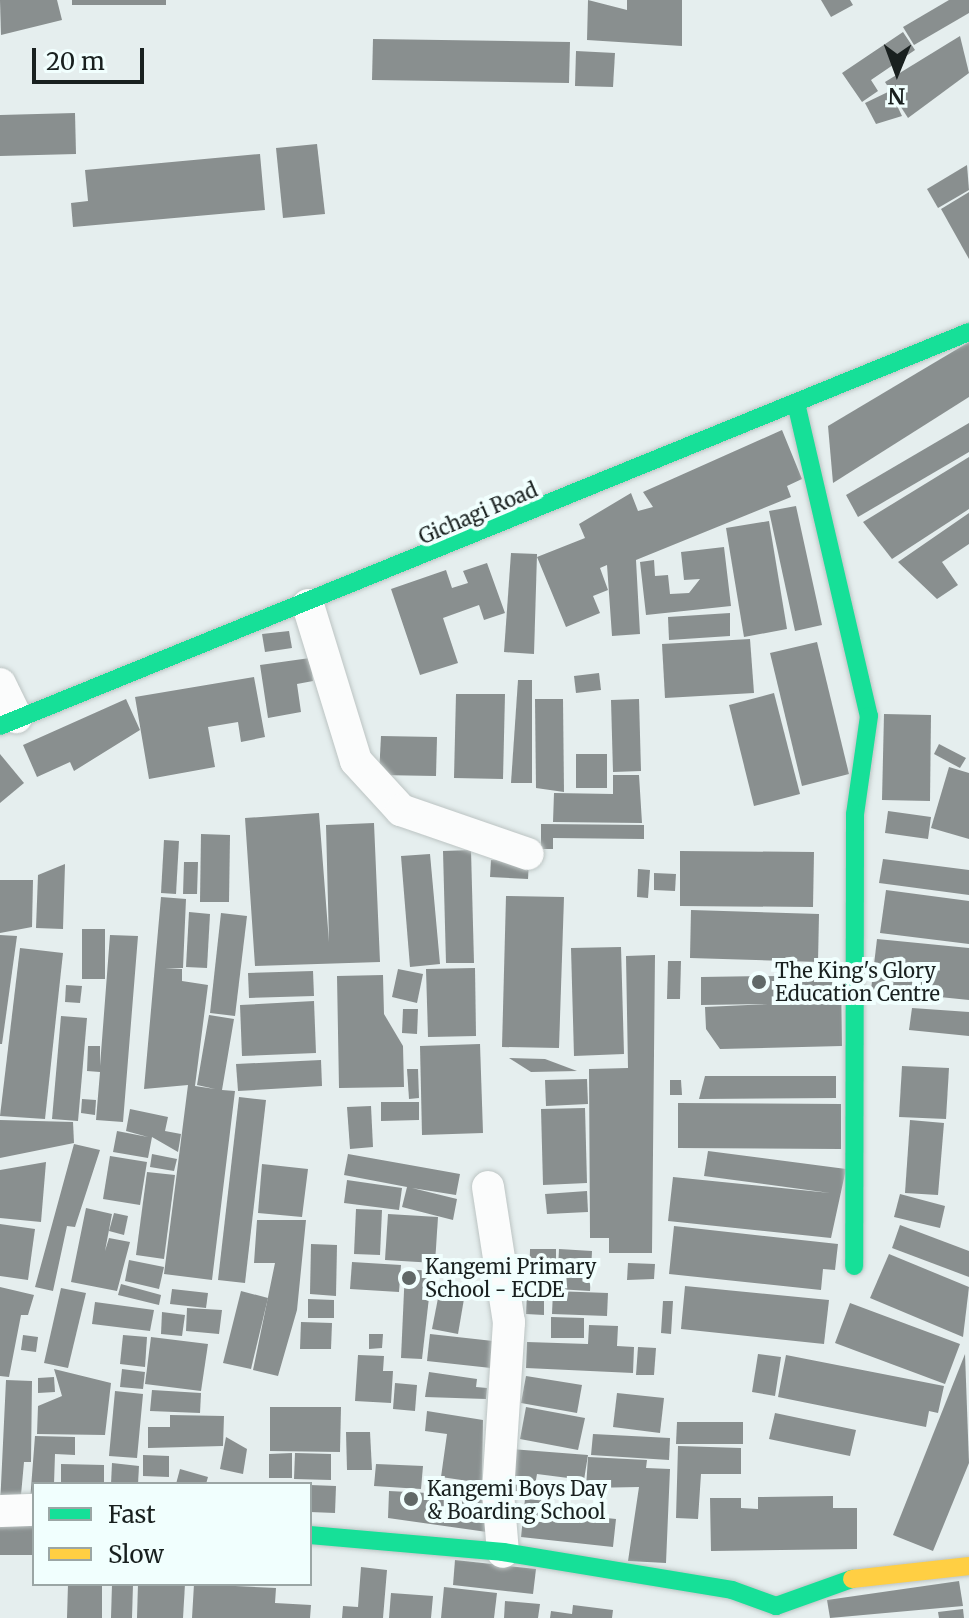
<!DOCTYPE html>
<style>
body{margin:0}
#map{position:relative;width:969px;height:1618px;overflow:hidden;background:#e5eeee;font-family:Merriweather,serif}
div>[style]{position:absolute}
.building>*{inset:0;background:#898f8f}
.roads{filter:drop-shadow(0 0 2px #bcc4c3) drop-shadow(0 0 2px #bcc4c3)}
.street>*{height:32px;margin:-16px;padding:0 16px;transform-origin:16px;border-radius:16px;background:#fbfcfc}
.fast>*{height:18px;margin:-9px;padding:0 9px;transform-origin:9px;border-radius:9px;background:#16e098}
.slow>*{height:18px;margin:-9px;padding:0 9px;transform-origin:9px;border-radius:9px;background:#ffcf43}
.dots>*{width:22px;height:22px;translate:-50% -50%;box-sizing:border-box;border:4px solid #f1fffe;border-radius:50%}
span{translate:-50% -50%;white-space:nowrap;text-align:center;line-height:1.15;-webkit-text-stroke:8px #f1fffe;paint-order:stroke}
.street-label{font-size:20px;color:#19201f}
.poi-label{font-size:20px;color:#19201f}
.left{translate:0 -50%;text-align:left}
.legend{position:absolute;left:32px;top:1482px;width:280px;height:104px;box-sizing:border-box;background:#f1fffe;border:2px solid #9ba6a5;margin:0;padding:10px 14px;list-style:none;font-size:24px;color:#19201f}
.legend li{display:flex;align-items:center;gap:16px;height:40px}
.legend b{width:40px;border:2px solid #9ba6a5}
.north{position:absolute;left:857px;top:32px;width:80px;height:80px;-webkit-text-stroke:6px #f1fffe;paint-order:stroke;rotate:181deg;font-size:22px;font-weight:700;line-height:32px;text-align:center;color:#19201f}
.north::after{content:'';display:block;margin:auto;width:28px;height:36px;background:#19201f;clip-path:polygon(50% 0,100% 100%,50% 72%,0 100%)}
.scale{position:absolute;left:32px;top:48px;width:112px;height:36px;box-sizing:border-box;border:4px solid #19201f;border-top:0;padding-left:10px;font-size:24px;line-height:28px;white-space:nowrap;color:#19201f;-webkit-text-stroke:6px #f1fffe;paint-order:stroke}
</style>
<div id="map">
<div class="building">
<div style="clip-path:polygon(0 0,57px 0,62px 20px,1px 35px)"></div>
<div style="clip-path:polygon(72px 0,166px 0,166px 5px,72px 5px)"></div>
<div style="clip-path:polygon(588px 0,627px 10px,627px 0,682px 0,682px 46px,587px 40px)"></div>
<div style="clip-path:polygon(821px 0,850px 0,853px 5px,831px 17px)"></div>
<div style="clip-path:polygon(949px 0,969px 0,969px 13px,914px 45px,903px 27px)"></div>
<div style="clip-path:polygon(903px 32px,915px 50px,871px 80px,878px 91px,862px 102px,842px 73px)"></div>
<div style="clip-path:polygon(960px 36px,969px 73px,908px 118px,885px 82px)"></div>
<div style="clip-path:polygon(373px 39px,570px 42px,569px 83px,372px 80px)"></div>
<div style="clip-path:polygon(576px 51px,615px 53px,613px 87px,575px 86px)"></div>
<div style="clip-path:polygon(890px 91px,902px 116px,876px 124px,865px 103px)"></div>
<div style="clip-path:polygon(75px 113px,76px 154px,0 156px,0 115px)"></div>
<div style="clip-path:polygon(317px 144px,325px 214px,283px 218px,276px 148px)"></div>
<div style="clip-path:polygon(260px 154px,265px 210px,73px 227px,71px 203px,88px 201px,85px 170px)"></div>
<div style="clip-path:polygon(967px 165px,969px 190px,938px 208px,927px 189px)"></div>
<div style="clip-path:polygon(969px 192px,969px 259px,941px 209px)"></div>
<div style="clip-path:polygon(969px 342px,969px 397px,833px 483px,828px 426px)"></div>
<div style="clip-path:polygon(969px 423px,969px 452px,858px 517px,846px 495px)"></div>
<div style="clip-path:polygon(782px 430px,802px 479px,787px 486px,791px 497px,636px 560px,640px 634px,612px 636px,607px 565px,600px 568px,608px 590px,593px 596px,600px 613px,566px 627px,537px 557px,585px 538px,579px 524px,631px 493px,638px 511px,653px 507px,643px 492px)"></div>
<div style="clip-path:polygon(969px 457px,969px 509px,892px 559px,863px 522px)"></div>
<div style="clip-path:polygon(796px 506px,822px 625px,795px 631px,769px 511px)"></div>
<div style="clip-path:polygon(969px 513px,969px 544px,942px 562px,958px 585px,937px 599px,898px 562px)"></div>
<div style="clip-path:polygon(769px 521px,787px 629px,744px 637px,726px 528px)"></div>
<div style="clip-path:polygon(724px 547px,731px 606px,646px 615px,640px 562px,654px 560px,655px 576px,668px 575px,670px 594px,689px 593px,700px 579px,684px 580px,681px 552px)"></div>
<div style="clip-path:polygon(511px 553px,537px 554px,534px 654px,504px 652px)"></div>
<div style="clip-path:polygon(487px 563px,505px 613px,484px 620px,479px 605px,443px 618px,458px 663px,420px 675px,391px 589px,446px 570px,452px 588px,468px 583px,463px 571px)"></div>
<div style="clip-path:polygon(730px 613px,730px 636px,669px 640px,668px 617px)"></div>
<div style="clip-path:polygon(289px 631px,292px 648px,265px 652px,262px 634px)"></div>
<div style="clip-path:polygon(750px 639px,754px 693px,665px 698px,662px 644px)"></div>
<div style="clip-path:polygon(817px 642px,849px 774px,802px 786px,770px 653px)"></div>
<div style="clip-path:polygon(310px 658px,313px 681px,297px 684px,301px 712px,268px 718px,260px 665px)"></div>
<div style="clip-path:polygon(599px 673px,601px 690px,576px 693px,574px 676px)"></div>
<div style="clip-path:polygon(254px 677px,265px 737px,241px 742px,238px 722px,208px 727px,215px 767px,149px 779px,135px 697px)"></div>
<div style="clip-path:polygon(518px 680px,532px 680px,532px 783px,511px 783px)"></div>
<div style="clip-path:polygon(774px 693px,800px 794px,754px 806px,729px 705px)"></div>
<div style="clip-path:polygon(456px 694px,505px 694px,503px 779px,454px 778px)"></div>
<div style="clip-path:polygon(126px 699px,140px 730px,74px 771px,70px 762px,37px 777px,23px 745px)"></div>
<div style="clip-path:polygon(535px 699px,563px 699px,564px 792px,536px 788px)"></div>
<div style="clip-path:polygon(639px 699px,641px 771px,613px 772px,611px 700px)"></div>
<div style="clip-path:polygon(884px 714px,931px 715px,930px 801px,882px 800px)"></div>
<div style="clip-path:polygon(381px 736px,437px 737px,436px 776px,379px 775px)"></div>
<div style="clip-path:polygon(939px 744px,966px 758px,960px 768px,934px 754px)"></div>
<div style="clip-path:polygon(0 754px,24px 783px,0 803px)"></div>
<div style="clip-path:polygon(576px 754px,607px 754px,607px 788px,576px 788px)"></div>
<div style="clip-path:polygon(949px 767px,969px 773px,969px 839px,931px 828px)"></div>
<div style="clip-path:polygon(613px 775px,639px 775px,642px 823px,553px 822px,554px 793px,613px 794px)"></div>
<div style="clip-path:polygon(888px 811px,931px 817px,928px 839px,885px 833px)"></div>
<div style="clip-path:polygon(319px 813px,329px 942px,326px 825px,374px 823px,380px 962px,255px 966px,245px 818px)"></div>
<div style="clip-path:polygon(541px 824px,644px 825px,644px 839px,553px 838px,553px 849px,541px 849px)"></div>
<div style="clip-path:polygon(201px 834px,230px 835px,229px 902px,200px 902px)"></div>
<div style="clip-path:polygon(164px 840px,179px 841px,176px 894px,161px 893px)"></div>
<div style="clip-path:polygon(471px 850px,474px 963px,446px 963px,443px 851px)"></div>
<div style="clip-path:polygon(680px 851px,814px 852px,813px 907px,680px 906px)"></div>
<div style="clip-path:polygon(430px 854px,440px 964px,410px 967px,401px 856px)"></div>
<div style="clip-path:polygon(883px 859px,969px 870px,969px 895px,879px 883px)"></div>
<div style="clip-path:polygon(491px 860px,529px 861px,528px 879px,490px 877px)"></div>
<div style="clip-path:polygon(184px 862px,198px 862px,197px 894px,183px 894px)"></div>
<div style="clip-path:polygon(65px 864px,63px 929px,36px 928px,38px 875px)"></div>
<div style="clip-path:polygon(638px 869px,650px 870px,648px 898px,637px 897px)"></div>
<div style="clip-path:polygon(654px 873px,676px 874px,675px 891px,654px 890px)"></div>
<div style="clip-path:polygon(0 880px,33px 880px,32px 927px,0 933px)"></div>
<div style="clip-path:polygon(886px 890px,969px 901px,969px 944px,880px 933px)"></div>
<div style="clip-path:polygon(506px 896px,564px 897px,559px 1048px,502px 1047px)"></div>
<div style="clip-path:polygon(161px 897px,186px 899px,183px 968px,165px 968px,182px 969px,182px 981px,208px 985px,195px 1086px,215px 1089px,197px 1085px,209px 1015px,234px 1019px,222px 1090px,235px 1091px,212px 1280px,164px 1274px,188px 1085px,144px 1089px)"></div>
<div style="clip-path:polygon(691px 910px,819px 914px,818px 962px,690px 958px)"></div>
<div style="clip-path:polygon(189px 912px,210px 914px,207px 968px,186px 967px)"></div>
<div style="clip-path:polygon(221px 913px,247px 916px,235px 1016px,210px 1013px)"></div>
<div style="clip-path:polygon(82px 929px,105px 929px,105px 979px,82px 979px)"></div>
<div style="clip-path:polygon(0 935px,17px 936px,2px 1044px,0 1044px)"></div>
<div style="clip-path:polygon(110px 935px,138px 936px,123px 1122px,96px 1120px,100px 1072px,87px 1071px,88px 1046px,100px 1046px,100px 1066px)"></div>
<div style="clip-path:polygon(877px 939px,969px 948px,969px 1000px,871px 990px)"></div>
<div style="clip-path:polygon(621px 947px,624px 1054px,574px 1056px,571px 948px)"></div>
<div style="clip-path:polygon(20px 948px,63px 953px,45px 1119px,0 1116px)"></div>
<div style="clip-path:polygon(655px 955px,652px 1253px,609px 1253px,609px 1238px,590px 1238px,589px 1069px,628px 1068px,626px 956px)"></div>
<div style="clip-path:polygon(668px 961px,681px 961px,680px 999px,667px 999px)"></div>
<div style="clip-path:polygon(475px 968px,476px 1036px,428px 1037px,426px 969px)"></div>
<div style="clip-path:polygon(398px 969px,423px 974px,417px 1003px,392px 997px)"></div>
<div style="clip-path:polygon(313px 971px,314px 996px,249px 998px,248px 973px)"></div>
<div style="clip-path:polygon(383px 975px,384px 1014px,403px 1046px,404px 1087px,339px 1088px,337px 976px)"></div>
<div style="clip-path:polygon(841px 975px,842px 1046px,720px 1049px,706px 1029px,705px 1007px,768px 1004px,701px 1005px,701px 977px)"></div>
<div style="clip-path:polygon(66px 985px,82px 986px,80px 1003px,65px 1002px)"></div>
<div style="clip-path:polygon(314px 1001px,316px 1053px,242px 1056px,240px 1005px)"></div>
<div style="clip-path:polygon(912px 1008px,969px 1012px,969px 1036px,909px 1030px)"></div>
<div style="clip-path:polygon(403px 1009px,418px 1009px,417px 1034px,402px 1033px)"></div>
<div style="clip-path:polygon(61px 1016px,87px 1018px,78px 1121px,52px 1119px)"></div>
<div style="clip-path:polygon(480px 1044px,483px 1133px,422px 1135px,420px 1046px)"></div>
<div style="clip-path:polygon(509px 1058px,545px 1059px,577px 1071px,531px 1072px)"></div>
<div style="clip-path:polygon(321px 1060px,322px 1086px,238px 1091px,236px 1064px)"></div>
<div style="clip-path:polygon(902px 1066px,949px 1068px,946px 1119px,899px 1117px)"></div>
<div style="clip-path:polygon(407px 1069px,418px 1069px,419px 1098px,409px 1099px)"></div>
<div style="clip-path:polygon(705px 1076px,836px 1076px,836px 1098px,699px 1099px)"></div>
<div style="clip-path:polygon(587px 1079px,588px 1104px,546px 1106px,545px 1080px)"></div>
<div style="clip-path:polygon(670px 1080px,681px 1080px,682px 1095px,670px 1095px)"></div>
<div style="clip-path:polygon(239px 1097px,266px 1100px,245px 1283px,218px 1280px)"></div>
<div style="clip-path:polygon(82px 1099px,96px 1100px,95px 1115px,81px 1113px)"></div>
<div style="clip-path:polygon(381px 1102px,419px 1102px,419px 1120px,381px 1121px)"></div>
<div style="clip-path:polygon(678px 1103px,841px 1104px,841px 1149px,678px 1148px)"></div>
<div style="clip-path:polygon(371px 1106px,373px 1147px,350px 1149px,347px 1107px)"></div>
<div style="clip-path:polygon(585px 1108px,587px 1183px,543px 1185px,541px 1109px)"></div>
<div style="clip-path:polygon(130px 1109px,168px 1117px,165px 1131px,181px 1134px,178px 1152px,152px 1137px,148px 1158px,113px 1152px,117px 1131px,148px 1137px,126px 1131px)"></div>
<div style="clip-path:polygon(0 1120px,73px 1122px,74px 1143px,0 1158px)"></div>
<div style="clip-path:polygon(910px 1120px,944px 1123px,938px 1195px,905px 1193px)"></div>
<div style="clip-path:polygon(74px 1144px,100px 1150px,75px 1227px,67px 1226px,53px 1291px,35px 1287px)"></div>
<div style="clip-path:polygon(708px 1151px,846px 1169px,831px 1238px,668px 1221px,673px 1177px,830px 1193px,704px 1176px)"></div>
<div style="clip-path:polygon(152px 1154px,177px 1159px,174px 1171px,150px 1167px)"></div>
<div style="clip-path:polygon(348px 1154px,460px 1174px,456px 1195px,412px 1188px,457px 1199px,453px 1220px,402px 1207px,407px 1187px,344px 1175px)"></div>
<div style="clip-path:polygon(110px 1156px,147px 1162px,140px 1205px,103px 1199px)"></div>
<div style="clip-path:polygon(46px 1162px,41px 1222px,0 1218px,0 1170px)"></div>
<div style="clip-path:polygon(262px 1164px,308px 1169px,302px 1217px,258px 1213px)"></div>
<div style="clip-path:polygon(147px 1172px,175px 1175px,164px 1259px,136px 1255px)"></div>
<div style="clip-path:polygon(347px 1180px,402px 1188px,399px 1210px,344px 1203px)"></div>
<div style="clip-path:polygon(587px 1191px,588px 1212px,547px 1214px,545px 1194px)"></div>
<div style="clip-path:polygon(900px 1194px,945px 1206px,940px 1228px,894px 1217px)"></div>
<div style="clip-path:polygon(86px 1208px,112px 1214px,105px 1251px,109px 1238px,130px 1242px,117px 1291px,71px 1282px)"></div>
<div style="clip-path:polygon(356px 1209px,382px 1210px,380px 1255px,354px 1254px)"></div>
<div style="clip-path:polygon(114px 1213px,128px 1216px,124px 1235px,109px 1231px)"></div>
<div style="clip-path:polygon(388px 1214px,438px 1217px,435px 1263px,385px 1260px)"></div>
<div style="clip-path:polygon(257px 1220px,306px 1220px,297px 1310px,278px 1376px,253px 1370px,275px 1263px,254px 1263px)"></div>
<div style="clip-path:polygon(0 1224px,35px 1229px,28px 1280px,0 1276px)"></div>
<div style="clip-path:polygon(900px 1225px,969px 1251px,969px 1277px,892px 1248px)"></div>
<div style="clip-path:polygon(674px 1226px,838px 1244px,835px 1270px,823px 1269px,821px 1290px,669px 1274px)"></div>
<div style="clip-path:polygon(311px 1244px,337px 1245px,336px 1296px,310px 1294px)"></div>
<div style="clip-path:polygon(530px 1249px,556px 1249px,556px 1285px,529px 1285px)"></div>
<div style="clip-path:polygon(559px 1249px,592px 1251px,590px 1291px,557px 1289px)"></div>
<div style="clip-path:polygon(889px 1254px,969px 1287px,963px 1337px,870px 1298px)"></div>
<div style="clip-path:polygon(129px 1260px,164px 1267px,159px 1289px,125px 1281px)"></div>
<div style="clip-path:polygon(352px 1262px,401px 1265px,399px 1292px,350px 1289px)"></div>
<div style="clip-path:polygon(628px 1263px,655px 1264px,654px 1279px,627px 1280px)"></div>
<div style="clip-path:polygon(405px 1269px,432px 1271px,422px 1359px,401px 1358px)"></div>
<div style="clip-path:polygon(121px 1284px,161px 1295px,159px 1305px,118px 1295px)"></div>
<div style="clip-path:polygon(685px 1286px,829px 1300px,824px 1344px,681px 1329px)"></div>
<div style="clip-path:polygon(0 1287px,34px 1295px,28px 1315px,21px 1315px,9px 1377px,0 1376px)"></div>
<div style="clip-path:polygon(61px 1288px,86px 1293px,68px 1368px,44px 1363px)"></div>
<div style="clip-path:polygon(440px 1288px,465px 1293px,458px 1334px,432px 1329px)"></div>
<div style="clip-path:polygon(172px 1289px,208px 1293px,206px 1308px,170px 1304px)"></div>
<div style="clip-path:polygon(241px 1291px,268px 1298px,251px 1369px,223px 1363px)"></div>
<div style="clip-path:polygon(553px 1291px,608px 1293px,607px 1316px,552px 1314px)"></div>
<div style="clip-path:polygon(527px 1293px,544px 1294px,544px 1315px,526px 1314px)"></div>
<div style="clip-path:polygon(308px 1299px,334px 1300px,334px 1318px,308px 1318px)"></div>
<div style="clip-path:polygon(663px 1301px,673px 1301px,671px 1334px,661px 1333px)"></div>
<div style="clip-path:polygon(95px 1302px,154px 1310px,150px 1331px,92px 1324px)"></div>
<div style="clip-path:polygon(850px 1303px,960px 1344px,945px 1384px,835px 1343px)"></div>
<div style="clip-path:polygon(187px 1308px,222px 1310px,219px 1334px,186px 1331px)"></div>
<div style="clip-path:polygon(162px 1312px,185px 1315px,182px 1336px,161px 1334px)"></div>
<div style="clip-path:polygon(551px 1317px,584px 1318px,584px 1338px,551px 1338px)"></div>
<div style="clip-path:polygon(301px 1322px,332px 1323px,331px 1349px,300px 1349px)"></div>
<div style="clip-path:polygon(589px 1325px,618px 1326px,617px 1346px,634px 1347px,633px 1373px,526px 1368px,527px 1342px,588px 1344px)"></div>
<div style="clip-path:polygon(369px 1334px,383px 1334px,382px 1348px,369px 1349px)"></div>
<div style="clip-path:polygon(430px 1334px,493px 1341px,491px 1368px,427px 1361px)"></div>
<div style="clip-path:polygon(23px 1335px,38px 1337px,36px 1352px,21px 1350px)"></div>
<div style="clip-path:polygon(123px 1335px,147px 1337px,145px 1367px,120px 1364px)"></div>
<div style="clip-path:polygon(151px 1337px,208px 1344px,201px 1391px,145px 1384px)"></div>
<div style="clip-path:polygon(638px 1347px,656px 1348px,654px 1375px,636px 1375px)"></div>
<div style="clip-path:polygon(758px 1354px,781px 1357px,775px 1396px,752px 1392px)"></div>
<div style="clip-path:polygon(965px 1354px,969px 1463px,933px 1551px,893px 1535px)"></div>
<div style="clip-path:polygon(358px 1355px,384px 1356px,383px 1371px,393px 1371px,391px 1403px,355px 1401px)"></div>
<div style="clip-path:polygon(786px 1355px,944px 1386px,938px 1413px,929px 1411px,926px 1427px,778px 1397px)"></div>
<div style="clip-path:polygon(54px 1369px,111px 1383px,105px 1435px,37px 1434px,38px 1406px,62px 1396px)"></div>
<div style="clip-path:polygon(122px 1369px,145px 1372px,143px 1389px,120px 1387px)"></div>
<div style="clip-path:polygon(429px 1372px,477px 1379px,476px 1387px,487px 1388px,486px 1399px,425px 1397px)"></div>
<div style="clip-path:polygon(526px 1376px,582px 1385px,577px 1413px,521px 1403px)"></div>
<div style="clip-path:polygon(54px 1377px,55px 1392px,38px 1393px,38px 1378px)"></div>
<div style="clip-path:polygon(6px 1380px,32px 1381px,31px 1462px,24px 1462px,20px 1506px,0 1506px)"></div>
<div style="clip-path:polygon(395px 1383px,417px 1385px,415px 1411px,393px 1409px)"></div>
<div style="clip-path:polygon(152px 1390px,201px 1393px,200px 1413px,150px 1411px)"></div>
<div style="clip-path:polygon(115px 1391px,143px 1394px,137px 1458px,109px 1456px)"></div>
<div style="clip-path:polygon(617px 1393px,664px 1398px,660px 1433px,613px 1427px)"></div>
<div style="clip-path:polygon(270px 1407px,341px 1407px,340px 1452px,270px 1451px)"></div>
<div style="clip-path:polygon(526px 1407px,585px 1418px,578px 1450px,520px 1439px)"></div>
<div style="clip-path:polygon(427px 1411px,483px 1420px,482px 1483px,441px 1477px,447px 1434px,425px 1431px)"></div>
<div style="clip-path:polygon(775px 1413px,856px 1430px,850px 1456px,769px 1439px)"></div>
<div style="clip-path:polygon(170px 1415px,224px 1416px,223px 1446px,148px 1448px,148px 1427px,170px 1427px)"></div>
<div style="clip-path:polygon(677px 1422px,743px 1422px,743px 1444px,676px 1444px)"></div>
<div style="clip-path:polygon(346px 1432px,370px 1432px,372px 1470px,347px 1470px)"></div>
<div style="clip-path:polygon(593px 1434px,670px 1438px,669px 1460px,591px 1455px)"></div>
<div style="clip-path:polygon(35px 1436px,75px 1437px,75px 1455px,55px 1454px,54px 1484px,34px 1484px,30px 1501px)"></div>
<div style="clip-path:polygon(226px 1437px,247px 1449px,243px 1474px,220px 1469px)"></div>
<div style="clip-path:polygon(678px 1446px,741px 1448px,741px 1474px,701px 1474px,698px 1519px,676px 1518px)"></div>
<div style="clip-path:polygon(511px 1449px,588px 1455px,584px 1480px,537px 1474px,533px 1497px,505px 1493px)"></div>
<div style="clip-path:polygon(292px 1453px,292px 1478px,269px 1478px,269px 1454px)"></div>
<div style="clip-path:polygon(295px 1453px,331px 1454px,331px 1480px,294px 1479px)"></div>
<div style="clip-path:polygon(143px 1455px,169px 1456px,169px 1477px,143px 1476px)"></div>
<div style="clip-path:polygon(588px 1457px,647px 1460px,646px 1468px,670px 1469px,666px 1563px,628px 1561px,639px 1487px,586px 1488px)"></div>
<div style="clip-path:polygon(112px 1463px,139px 1466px,138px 1484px,111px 1484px)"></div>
<div style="clip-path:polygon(61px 1464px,104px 1465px,104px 1484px,61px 1484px)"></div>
<div style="clip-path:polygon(376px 1464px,423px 1466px,421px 1489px,374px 1486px)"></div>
<div style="clip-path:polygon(180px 1469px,208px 1477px,206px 1484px,176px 1484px)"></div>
<div style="clip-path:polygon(463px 1484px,490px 1487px,487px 1532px,388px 1518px,389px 1491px,447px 1494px,446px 1503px,462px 1504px)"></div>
<div style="clip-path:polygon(310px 1485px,336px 1486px,335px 1513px,310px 1512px)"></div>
<div style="clip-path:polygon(833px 1496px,833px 1508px,857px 1508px,857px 1549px,711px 1551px,710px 1498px,741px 1498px,741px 1508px,758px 1509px,758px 1497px)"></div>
<div style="clip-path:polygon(525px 1499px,549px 1501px,549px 1512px,616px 1519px,613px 1547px,521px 1537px)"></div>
<div style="clip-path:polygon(0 1524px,34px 1525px,34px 1555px,0 1555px)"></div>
<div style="clip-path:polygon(455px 1560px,536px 1569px,533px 1594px,453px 1585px)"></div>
<div style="clip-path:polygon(361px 1567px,387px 1570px,383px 1618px,342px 1618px,343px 1606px,358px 1607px)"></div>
<div style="clip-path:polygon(959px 1581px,963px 1606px,830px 1618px,827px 1600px)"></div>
<div style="clip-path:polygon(68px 1584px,102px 1584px,102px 1618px,67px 1618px)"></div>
<div style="clip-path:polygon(112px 1584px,133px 1584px,132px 1618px,111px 1618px)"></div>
<div style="clip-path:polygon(138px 1584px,185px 1584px,183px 1618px,137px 1618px)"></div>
<div style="clip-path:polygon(194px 1584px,276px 1588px,275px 1603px,311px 1605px,310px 1618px,192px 1618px)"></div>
<div style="clip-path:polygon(444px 1587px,497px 1593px,494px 1618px,441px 1618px)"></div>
<div style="clip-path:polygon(391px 1593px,433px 1596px,431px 1618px,389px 1618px)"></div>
<div style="clip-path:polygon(505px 1601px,540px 1604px,538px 1618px,504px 1618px)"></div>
<div style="clip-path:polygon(573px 1605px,613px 1610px,612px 1618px,550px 1618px,551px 1611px,572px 1614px)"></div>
<div style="clip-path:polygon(963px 1609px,964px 1618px,939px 1618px,938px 1612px)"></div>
</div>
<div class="roads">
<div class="street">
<div style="left:308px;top:605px;width:163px;rotate:72.9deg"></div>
<div style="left:356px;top:761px;width:67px;rotate:47.4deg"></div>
<div style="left:401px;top:810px;width:134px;rotate:19.1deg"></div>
<div style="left:0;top:684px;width:37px;rotate:64deg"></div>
<div style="left:488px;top:1187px;width:137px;rotate:81.2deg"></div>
<div style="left:509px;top:1322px;width:171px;rotate:93.7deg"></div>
<div style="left:498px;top:1493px;width:59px;rotate:85.2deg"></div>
<div style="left:0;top:1511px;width:34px;rotate:-2deg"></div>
</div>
<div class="fast">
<div style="left:796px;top:403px;width:321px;rotate:76.9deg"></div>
<div style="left:869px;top:716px;width:99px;rotate:98.1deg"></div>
<div style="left:855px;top:814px;width:452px;rotate:90.1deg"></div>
<div style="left:0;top:726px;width:1046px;rotate:-22.13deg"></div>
<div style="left:310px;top:1535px;width:194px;rotate:5deg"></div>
<div style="left:503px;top:1552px;width:232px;rotate:9.4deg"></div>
<div style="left:732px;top:1590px;width:47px;rotate:20deg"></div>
<div style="left:776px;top:1606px;width:81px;rotate:-19.6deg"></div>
</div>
<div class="slow">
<div style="left:852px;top:1579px;width:118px;rotate:-6.3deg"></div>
</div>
</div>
<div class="dots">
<div style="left:759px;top:982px;background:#606867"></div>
<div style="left:409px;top:1278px;background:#606867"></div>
<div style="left:411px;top:1499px;background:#606867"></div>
</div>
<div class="street-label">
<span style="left:478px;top:513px;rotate:-23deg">Gichagi Road</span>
</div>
<div class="poi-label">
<span class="left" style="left:775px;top:982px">The King's Glory<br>Education Centre</span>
<span class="left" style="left:425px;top:1278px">Kangemi Primary<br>School - ECDE</span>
<span class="left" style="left:427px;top:1500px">Kangemi Boys Day<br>&amp; Boarding School</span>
</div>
<ul class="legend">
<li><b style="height:10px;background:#16e098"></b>Fast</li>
<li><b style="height:10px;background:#ffcf43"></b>Slow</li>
</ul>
<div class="north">N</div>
<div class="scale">20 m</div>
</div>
